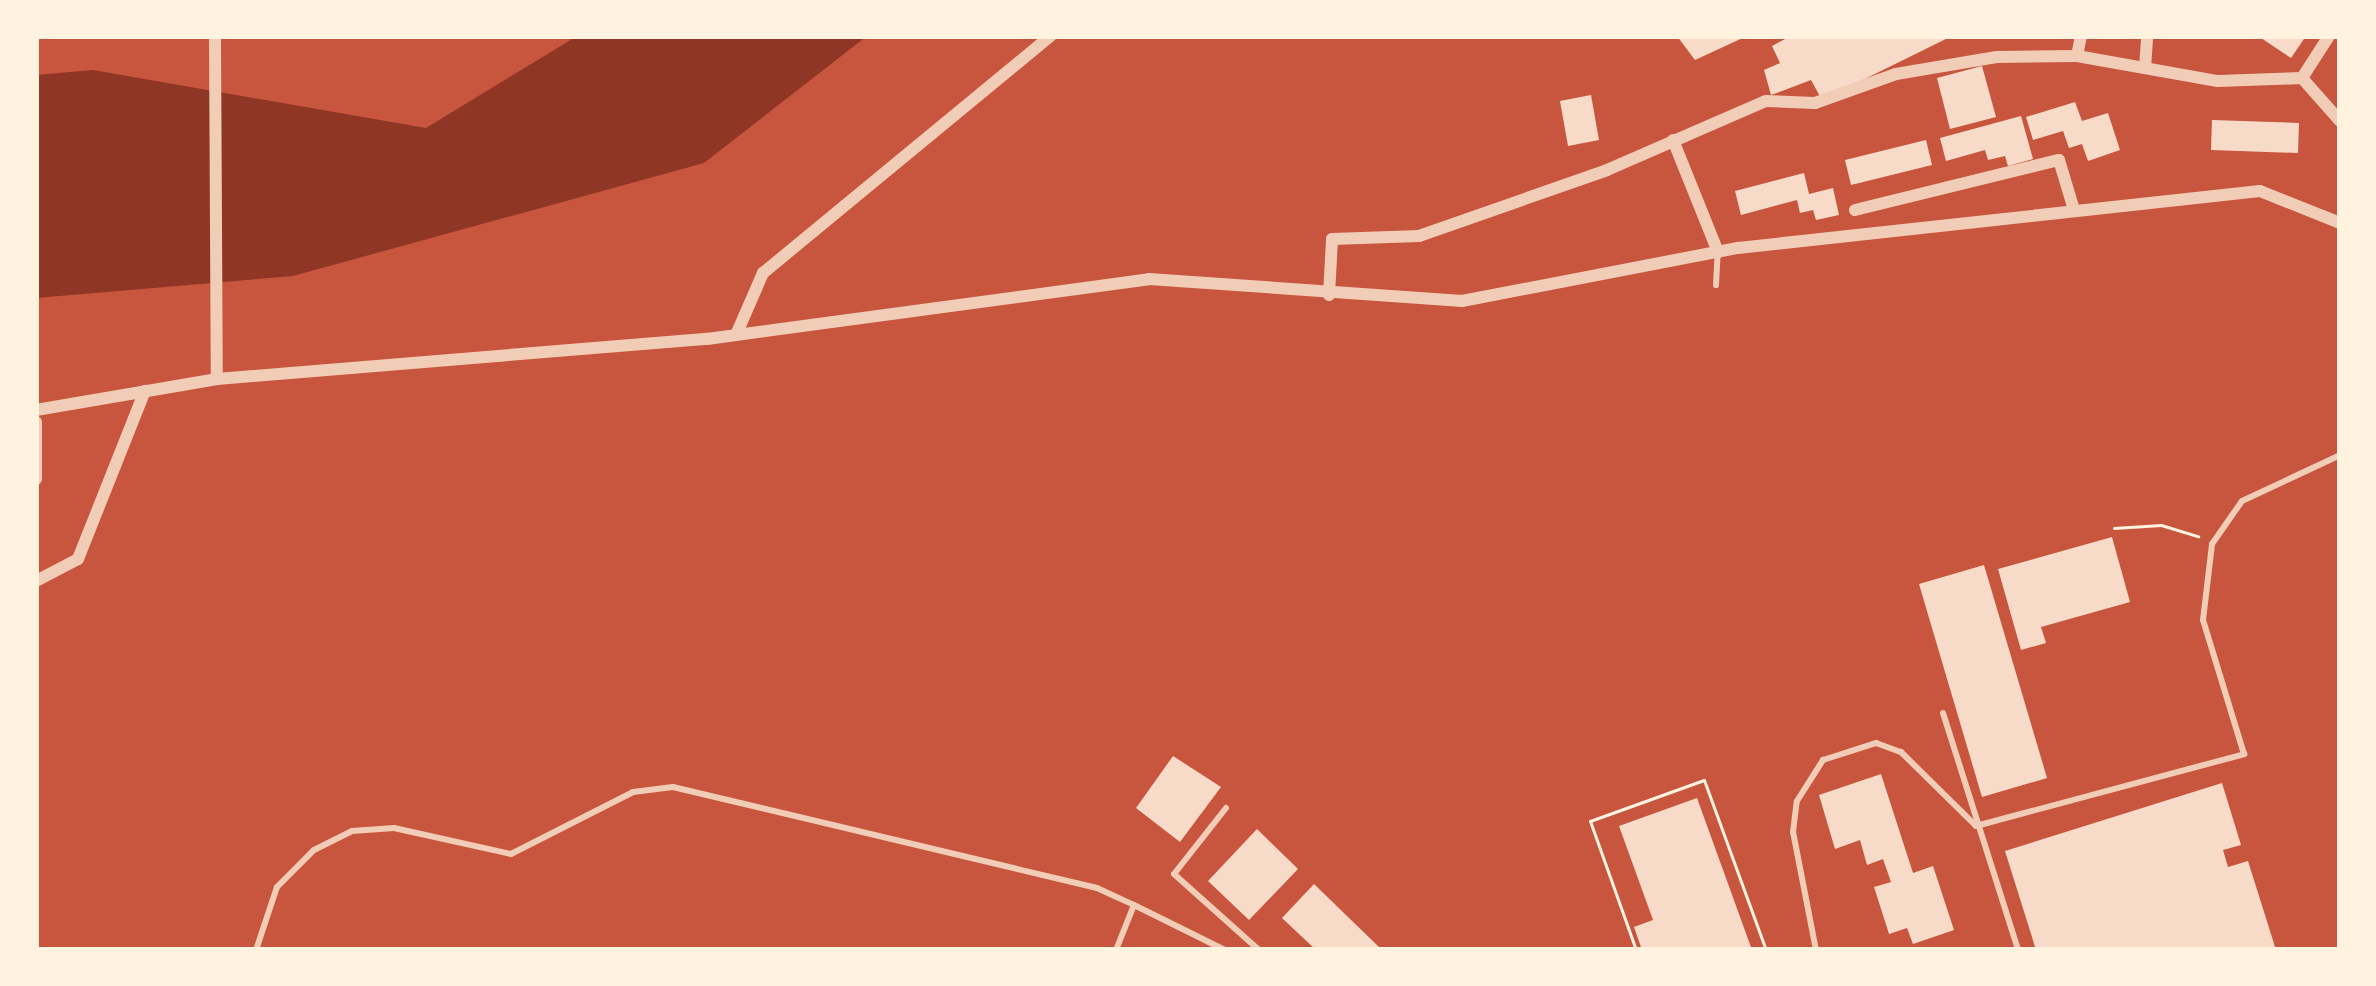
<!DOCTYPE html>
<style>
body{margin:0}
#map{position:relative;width:2376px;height:986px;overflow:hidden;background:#c8553d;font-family:"Titillium Web",sans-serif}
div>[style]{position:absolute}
.water>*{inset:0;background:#8f3625}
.building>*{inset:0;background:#f7dbc8}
.path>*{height:3px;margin:-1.5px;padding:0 1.5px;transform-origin:1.5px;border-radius:1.5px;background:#fff3e0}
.service>*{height:6px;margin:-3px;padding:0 3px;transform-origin:3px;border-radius:3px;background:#f1ccb7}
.minor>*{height:12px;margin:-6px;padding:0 6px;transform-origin:6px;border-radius:6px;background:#f1ccb7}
span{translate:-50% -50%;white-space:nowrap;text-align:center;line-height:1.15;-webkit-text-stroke:9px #fff3e0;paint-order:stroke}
.frame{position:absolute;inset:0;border:39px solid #fff3e0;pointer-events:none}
</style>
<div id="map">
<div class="water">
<div style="clip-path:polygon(577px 36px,867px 36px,704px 163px,293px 276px,36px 298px,36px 75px,93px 70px,426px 128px)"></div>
</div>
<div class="building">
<div style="clip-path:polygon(1677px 36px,1747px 36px,1695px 60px)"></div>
<div style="clip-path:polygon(1791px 36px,1952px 36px,1822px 100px,1811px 80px,1771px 95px,1764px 70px,1780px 63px,1772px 46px)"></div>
<div style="clip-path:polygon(2258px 36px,2306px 36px,2291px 58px)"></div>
<div style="clip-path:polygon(1982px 66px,1996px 117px,1950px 129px,1937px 78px)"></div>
<div style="clip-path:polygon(1591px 95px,1599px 140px,1568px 146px,1560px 101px)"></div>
<div style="clip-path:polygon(2075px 102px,2082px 121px,2108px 113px,2120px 150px,2088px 161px,2082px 144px,2069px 148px,2063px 131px,2033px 140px,2026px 117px)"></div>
<div style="clip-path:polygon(2021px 116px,2033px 159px,2008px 166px,2005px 156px,1988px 160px,1985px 150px,1946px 161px,1940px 138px)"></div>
<div style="clip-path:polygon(2212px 120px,2299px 123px,2298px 153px,2211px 150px)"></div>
<div style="clip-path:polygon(1926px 140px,1932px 165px,1851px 185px,1845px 160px)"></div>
<div style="clip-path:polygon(1804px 173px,1809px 194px,1833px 188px,1839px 215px,1816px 220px,1813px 210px,1800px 213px,1797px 200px,1741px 215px,1735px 191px)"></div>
<div style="clip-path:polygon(2112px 537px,2130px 602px,2041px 627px,2046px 643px,2021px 650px,1998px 569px)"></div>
<div style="clip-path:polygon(1984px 565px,2047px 778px,1982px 797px,1919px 584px)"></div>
<div style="clip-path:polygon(1173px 756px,1221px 787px,1180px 842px,1136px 808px)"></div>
<div style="clip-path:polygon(1881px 774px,1913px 873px,1933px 866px,1954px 930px,1913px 944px,1907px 928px,1889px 934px,1874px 887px,1891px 882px,1883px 859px,1867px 865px,1860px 840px,1835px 849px,1819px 795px)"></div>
<div style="clip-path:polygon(2222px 783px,2241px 845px,2223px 850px,2228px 867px,2248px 861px,2276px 950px,2036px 950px,2005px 851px)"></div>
<div style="clip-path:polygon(1697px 798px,1752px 950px,1642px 950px,1634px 927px,1653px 920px,1619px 826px)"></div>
<div style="clip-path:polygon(1257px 829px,1298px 869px,1249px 920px,1208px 881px)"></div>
<div style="clip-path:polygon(1314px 884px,1379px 947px,1376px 950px,1316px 950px,1282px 918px)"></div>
</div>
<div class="path">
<div style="left:2114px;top:528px;width:47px;rotate:-3.7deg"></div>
<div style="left:2161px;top:525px;width:39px;rotate:17deg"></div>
<div style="left:1636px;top:950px;width:137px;rotate:-109.6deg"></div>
<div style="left:1590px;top:821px;width:121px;rotate:-19.8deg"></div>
<div style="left:1704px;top:780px;width:181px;rotate:70deg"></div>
</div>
<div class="service">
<div style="left:1716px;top:285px;width:33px;rotate:-87deg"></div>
<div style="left:1943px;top:713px;width:249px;rotate:72.4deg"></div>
<div style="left:1226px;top:808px;width:84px;rotate:128.2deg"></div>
<div style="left:1174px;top:874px;width:114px;rotate:41.8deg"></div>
<div style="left:1976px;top:826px;width:278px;rotate:-15deg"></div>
<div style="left:2244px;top:754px;width:140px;rotate:-107deg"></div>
<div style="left:2203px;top:620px;width:77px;rotate:-83.2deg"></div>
<div style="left:2212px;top:544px;width:52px;rotate:-55.1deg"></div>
<div style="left:2242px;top:501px;width:108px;rotate:-25.1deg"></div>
<div style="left:256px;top:950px;width:66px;rotate:-71.6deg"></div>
<div style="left:277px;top:887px;width:52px;rotate:-45deg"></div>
<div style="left:314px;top:850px;width:42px;rotate:-26.6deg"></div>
<div style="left:352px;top:831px;width:42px;rotate:-4.1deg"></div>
<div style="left:394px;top:828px;width:120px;rotate:12.5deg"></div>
<div style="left:511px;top:854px;width:137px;rotate:-26.9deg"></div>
<div style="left:633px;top:792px;width:40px;rotate:-7.1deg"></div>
<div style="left:673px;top:787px;width:436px;rotate:13.4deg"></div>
<div style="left:1097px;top:888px;width:41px;rotate:24.7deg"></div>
<div style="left:1116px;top:950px;width:48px;rotate:-68.2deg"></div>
<div style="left:1134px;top:905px;width:102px;rotate:26.3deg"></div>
<div style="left:1816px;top:950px;width:120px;rotate:-101deg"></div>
<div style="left:1793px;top:832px;width:31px;rotate:-83deg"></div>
<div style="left:1797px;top:801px;width:49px;rotate:-57.6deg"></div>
<div style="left:1823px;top:760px;width:56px;rotate:-17.8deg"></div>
<div style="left:1876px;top:743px;width:27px;rotate:20deg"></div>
<div style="left:1901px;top:752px;width:105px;rotate:44.6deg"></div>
</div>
<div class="minor">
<div style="left:215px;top:36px;width:343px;rotate:89.7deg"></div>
<div style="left:2329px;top:36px;width:50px;rotate:122.7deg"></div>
<div style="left:2302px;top:78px;width:57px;rotate:48.5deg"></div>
<div style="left:2077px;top:56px;width:20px;rotate:-79deg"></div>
<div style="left:2145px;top:68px;width:32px;rotate:-86deg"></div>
<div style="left:1673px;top:140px;width:121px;rotate:68.1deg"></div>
<div style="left:1855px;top:210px;width:210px;rotate:-13.8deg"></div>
<div style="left:2059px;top:160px;width:52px;rotate:73.3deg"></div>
<div style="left:1329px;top:295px;width:56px;rotate:-86.9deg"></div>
<div style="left:1332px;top:239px;width:87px;rotate:-2deg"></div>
<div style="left:1419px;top:236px;width:199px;rotate:-19.3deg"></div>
<div style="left:1607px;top:170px;width:173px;rotate:-23.5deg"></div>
<div style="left:1766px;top:101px;width:49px;rotate:2.3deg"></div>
<div style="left:1815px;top:103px;width:86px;rotate:-19.7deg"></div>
<div style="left:1896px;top:74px;width:102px;rotate:-9.6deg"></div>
<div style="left:1997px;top:57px;width:80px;rotate:-0.7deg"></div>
<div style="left:2077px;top:56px;width:143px;rotate:10.1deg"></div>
<div style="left:2218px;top:81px;width:84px;rotate:-2deg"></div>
<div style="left:736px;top:335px;width:68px;rotate:-66.5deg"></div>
<div style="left:763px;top:273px;width:373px;rotate:-39.5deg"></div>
<div style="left:36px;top:410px;width:184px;rotate:-9.7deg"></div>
<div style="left:217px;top:379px;width:492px;rotate:-4.7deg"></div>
<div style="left:707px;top:339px;width:446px;rotate:-7.7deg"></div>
<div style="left:1149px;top:279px;width:314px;rotate:4deg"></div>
<div style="left:1462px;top:301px;width:281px;rotate:-10.9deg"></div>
<div style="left:1738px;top:248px;width:525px;rotate:-6.23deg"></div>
<div style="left:2260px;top:191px;width:86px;rotate:21.8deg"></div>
<div style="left:36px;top:422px;width:57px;rotate:90deg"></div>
<div style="left:36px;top:581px;width:47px;rotate:-27.6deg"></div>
<div style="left:78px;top:559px;width:181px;rotate:-68.3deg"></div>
</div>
<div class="frame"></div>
</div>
